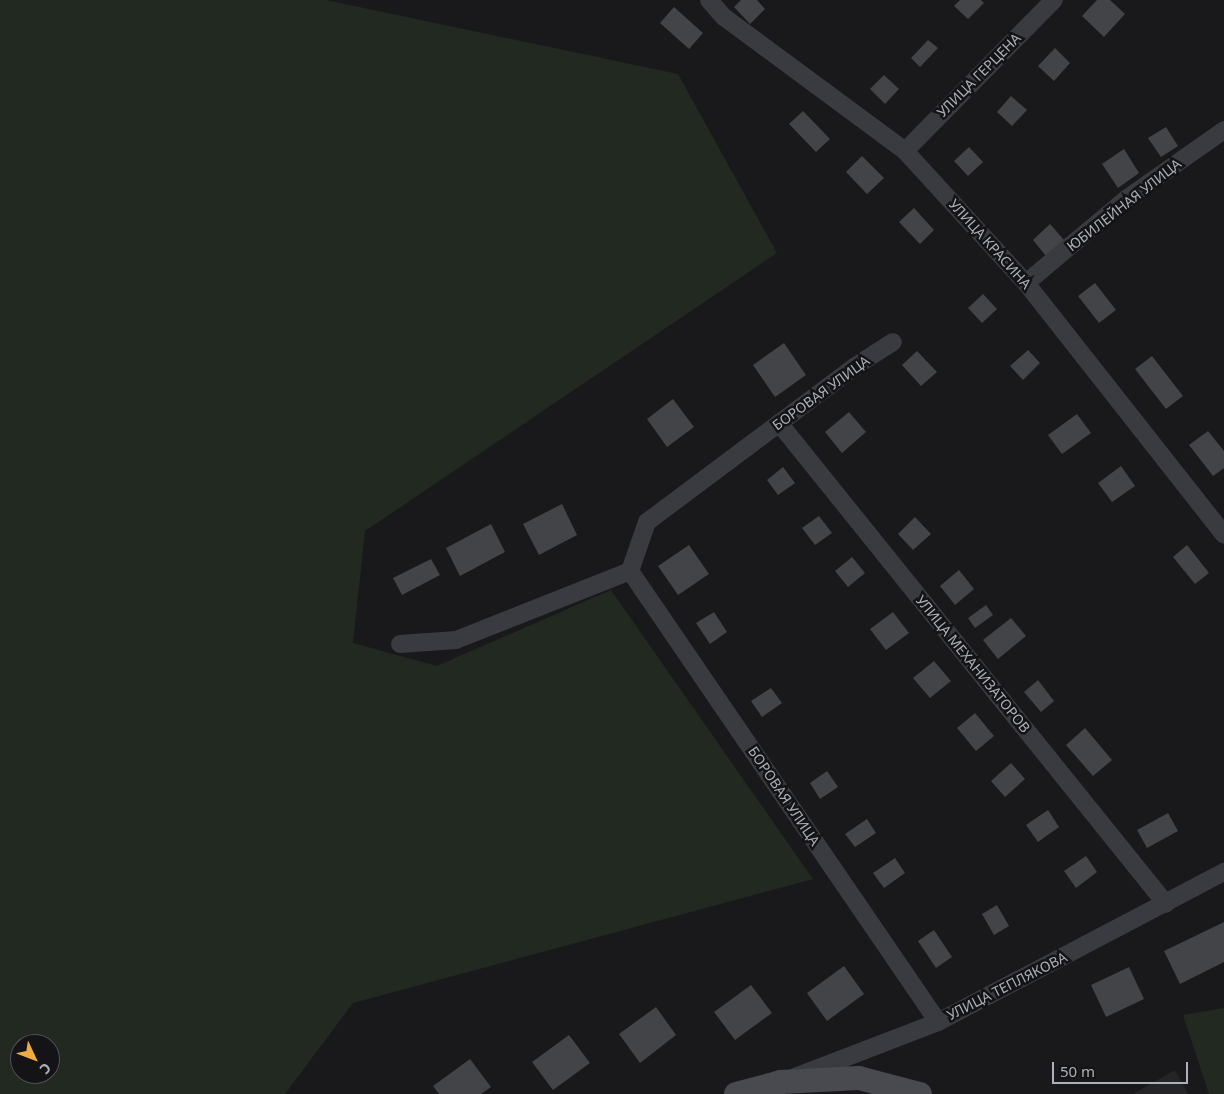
<!DOCTYPE html>
<meta charset="utf-8">
<style>
body{margin:0}
#map{position:relative;width:1224px;height:1094px;overflow:hidden;background:#19191b;font-family:"Noto Sans",sans-serif}
div>[style]{position:absolute}
.built>*{inset:0;background:#252528}
.green>*{inset:0;background:#212921}
.building>*{inset:0;background:#434448}
.minor>*{height:18px;margin:-9px;padding:0 9px;transform-origin:9px;border-radius:9px;background:#3a3b40}
.secondary>*{height:24px;margin:-12px;padding:0 12px;transform-origin:12px;border-radius:12px;background:#484a50}
span{translate:-50% -50%;white-space:nowrap;text-align:center;line-height:1.15;-webkit-text-stroke:5px #141416;paint-order:stroke}
.street-label{font-size:14px;color:#acb0ba}
.north{position:absolute;left:10px;top:1034px;width:50px;height:50px;box-sizing:border-box;background:#141416;border:1px solid #515258;border-radius:50%;rotate:133deg;font-size:14px;font-weight:700;line-height:20px;text-align:center;color:#acb0ba}
.north::after{content:'';display:block;margin:auto;width:18px;height:22px;background:#edac3f;clip-path:polygon(50% 0,100% 100%,50% 72%,0 100%)}
.scale{position:absolute;left:1052px;top:1062px;width:136px;height:22px;box-sizing:border-box;border:2px solid #acb0ba;border-top:0;padding-left:6px;font-size:15px;line-height:18px;white-space:nowrap;color:#acb0ba;-webkit-text-stroke:4px #141416;paint-order:stroke}
</style>
<div id="map">
<div class="built">
<div style="clip-path:polygon(1175px 1070px,1188px 1094px,1133px 1094px)"></div>
</div>
<div class="green">
<div style="clip-path:polygon(evenodd,0 0,326px 0,678px 74px,777px 253px,365px 531px,353px 643px,437px 666px,611px 590px,813px 879px,353px 1003px,285px 1094px,0 1094px,0 0,20px 1044px,50px 1044px,50px 1074px,20px 1074px,20px 1044px)"></div>
<div style="clip-path:polygon(1224px 1008px,1224px 1094px,1209px 1094px,1183px 1015px)"></div>
</div>
<div class="building">
<div style="clip-path:polygon(741px 0,757px 0,765px 9px,750px 24px,734px 7px)"></div>
<div style="clip-path:polygon(960px 0,981px 0,984px 3px,968px 19px,954px 6px)"></div>
<div style="clip-path:polygon(1097px 0,1110px 0,1125px 14px,1104px 37px,1082px 16px)"></div>
<div style="clip-path:polygon(674px 7px,703px 33px,689px 49px,660px 23px)"></div>
<div style="clip-path:polygon(928px 40px,938px 48px,920px 67px,911px 58px)"></div>
<div style="clip-path:polygon(1055px 48px,1070px 63px,1054px 81px,1038px 66px)"></div>
<div style="clip-path:polygon(884px 75px,899px 89px,885px 104px,870px 89px)"></div>
<div style="clip-path:polygon(1011px 96px,1027px 110px,1012px 126px,997px 112px)"></div>
<div style="clip-path:polygon(803px 111px,830px 139px,816px 152px,789px 124px)"></div>
<div style="clip-path:polygon(1166px 127px,1178px 146px,1161px 157px,1148px 138px)"></div>
<div style="clip-path:polygon(969px 147px,983px 162px,968px 176px,954px 161px)"></div>
<div style="clip-path:polygon(1124px 149px,1139px 173px,1118px 188px,1102px 164px)"></div>
<div style="clip-path:polygon(862px 156px,884px 178px,867px 194px,846px 172px)"></div>
<div style="clip-path:polygon(914px 208px,934px 230px,920px 244px,899px 222px)"></div>
<div style="clip-path:polygon(1050px 224px,1064px 240px,1046px 256px,1033px 240px)"></div>
<div style="clip-path:polygon(1095px 283px,1116px 310px,1099px 323px,1078px 296px)"></div>
<div style="clip-path:polygon(983px 294px,997px 309px,982px 323px,968px 308px)"></div>
<div style="clip-path:polygon(784px 343px,806px 375px,775px 397px,753px 365px)"></div>
<div style="clip-path:polygon(1028px 350px,1040px 363px,1023px 380px,1010px 366px)"></div>
<div style="clip-path:polygon(917px 351px,937px 372px,921px 386px,902px 365px)"></div>
<div style="clip-path:polygon(1152px 356px,1183px 396px,1166px 409px,1135px 369px)"></div>
<div style="clip-path:polygon(673px 399px,694px 427px,667px 447px,647px 419px)"></div>
<div style="clip-path:polygon(849px 412px,866px 432px,842px 453px,825px 432px)"></div>
<div style="clip-path:polygon(1077px 414px,1091px 433px,1062px 454px,1048px 435px)"></div>
<div style="clip-path:polygon(1208px 431px,1224px 451px,1224px 468px,1213px 476px,1189px 445px)"></div>
<div style="clip-path:polygon(1121px 466px,1135px 486px,1112px 502px,1098px 483px)"></div>
<div style="clip-path:polygon(783px 467px,795px 483px,778px 495px,767px 480px)"></div>
<div style="clip-path:polygon(562px 504px,577px 535px,539px 555px,523px 524px)"></div>
<div style="clip-path:polygon(819px 516px,832px 533px,815px 545px,802px 528px)"></div>
<div style="clip-path:polygon(915px 517px,931px 534px,913px 550px,898px 534px)"></div>
<div style="clip-path:polygon(491px 524px,505px 552px,460px 576px,446px 548px)"></div>
<div style="clip-path:polygon(689px 545px,709px 574px,678px 595px,658px 566px)"></div>
<div style="clip-path:polygon(1187px 545px,1209px 573px,1195px 584px,1173px 557px)"></div>
<div style="clip-path:polygon(852px 557px,865px 573px,848px 587px,835px 571px)"></div>
<div style="clip-path:polygon(431px 559px,440px 575px,402px 595px,393px 578px)"></div>
<div style="clip-path:polygon(959px 570px,974px 589px,955px 605px,940px 586px)"></div>
<div style="clip-path:polygon(986px 605px,993px 615px,975px 628px,968px 618px)"></div>
<div style="clip-path:polygon(714px 612px,727px 632px,710px 644px,696px 623px)"></div>
<div style="clip-path:polygon(893px 612px,909px 633px,886px 650px,870px 629px)"></div>
<div style="clip-path:polygon(1011px 618px,1026px 636px,998px 659px,983px 640px)"></div>
<div style="clip-path:polygon(934px 661px,951px 681px,930px 698px,913px 678px)"></div>
<div style="clip-path:polygon(1038px 680px,1054px 701px,1041px 712px,1024px 692px)"></div>
<div style="clip-path:polygon(771px 688px,782px 703px,762px 717px,751px 701px)"></div>
<div style="clip-path:polygon(975px 713px,994px 736px,976px 751px,957px 728px)"></div>
<div style="clip-path:polygon(1085px 728px,1112px 760px,1093px 776px,1066px 745px)"></div>
<div style="clip-path:polygon(1011px 763px,1025px 779px,1005px 797px,991px 781px)"></div>
<div style="clip-path:polygon(827px 771px,838px 787px,820px 799px,810px 783px)"></div>
<div style="clip-path:polygon(1048px 810px,1059px 827px,1038px 842px,1026px 825px)"></div>
<div style="clip-path:polygon(1168px 813px,1178px 831px,1147px 848px,1137px 830px)"></div>
<div style="clip-path:polygon(867px 819px,876px 833px,855px 847px,845px 834px)"></div>
<div style="clip-path:polygon(1086px 856px,1097px 872px,1076px 888px,1064px 871px)"></div>
<div style="clip-path:polygon(895px 858px,905px 873px,884px 888px,873px 873px)"></div>
<div style="clip-path:polygon(997px 905px,1009px 926px,994px 935px,982px 914px)"></div>
<div style="clip-path:polygon(1224px 922px,1224px 962px,1180px 984px,1164px 951px)"></div>
<div style="clip-path:polygon(934px 930px,952px 957px,936px 968px,918px 941px)"></div>
<div style="clip-path:polygon(844px 966px,864px 994px,827px 1021px,807px 993px)"></div>
<div style="clip-path:polygon(1129px 967px,1144px 999px,1106px 1017px,1091px 985px)"></div>
<div style="clip-path:polygon(751px 985px,772px 1013px,735px 1040px,714px 1012px)"></div>
<div style="clip-path:polygon(656px 1007px,676px 1035px,640px 1063px,619px 1034px)"></div>
<div style="clip-path:polygon(569px 1035px,590px 1063px,553px 1090px,532px 1062px)"></div>
<div style="clip-path:polygon(470px 1059px,491px 1087px,481px 1094px,439px 1094px,433px 1086px)"></div>
</div>
<div class="minor">
<div style="left:709px;top:0;width:23px;rotate:49deg"></div>
<div style="left:724px;top:17px;width:225px;rotate:36.5deg"></div>
<div style="left:905px;top:151px;width:179px;rotate:47.5deg"></div>
<div style="left:1026px;top:283px;width:320px;rotate:51.8deg"></div>
<div style="left:905px;top:151px;width:212px;rotate:-45.4deg"></div>
<div style="left:1026px;top:283px;width:131px;rotate:-40deg"></div>
<div style="left:1126px;top:199px;width:120px;rotate:-35.1deg"></div>
<div style="left:779px;top:423px;width:617px;rotate:51.18deg"></div>
<div style="left:630px;top:571px;width:546px;rotate:55.67deg"></div>
<div style="left:400px;top:644px;width:56px;rotate:-4.1deg"></div>
<div style="left:456px;top:640px;width:187px;rotate:-21.6deg"></div>
<div style="left:630px;top:571px;width:52px;rotate:-70.9deg"></div>
<div style="left:647px;top:522px;width:259px;rotate:-36.8deg"></div>
<div style="left:854px;top:367px;width:46px;rotate:-32.7deg"></div>
<div style="left:795px;top:1077px;width:153px;rotate:-21deg"></div>
<div style="left:938px;top:1022px;width:323px;rotate:-27.7deg"></div>
</div>
<div class="secondary">
<div style="left:736px;top:1094px;width:47px;rotate:-14.9deg"></div>
<div style="left:781px;top:1082px;width:78px;rotate:-2.9deg"></div>
<div style="left:859px;top:1078px;width:63px;rotate:14.7deg"></div>
</div>
<div class="street-label">
<span style="left:979px;top:75px;rotate:-45deg">УЛИЦА ГЕРЦЕНА</span>
<span style="left:1124px;top:205px;rotate:-38deg">ЮБИЛЕЙНАЯ УЛИЦА</span>
<span style="left:990px;top:244px;rotate:48deg">УЛИЦА КРАСИНА</span>
<span style="left:821px;top:393px;rotate:-36deg">БОРОВАЯ УЛИЦА</span>
<span style="left:973px;top:664px;rotate:51deg">УЛИЦА МЕХАНИЗАТОРОВ</span>
<span style="left:784px;top:796px;rotate:56deg">БОРОВАЯ УЛИЦА</span>
<span style="left:1007px;top:986px;rotate:-27deg">УЛИЦА ТЕПЛЯКОВА</span>
</div>
<div class="north">С</div>
<div class="scale">50 m</div>
</div>
